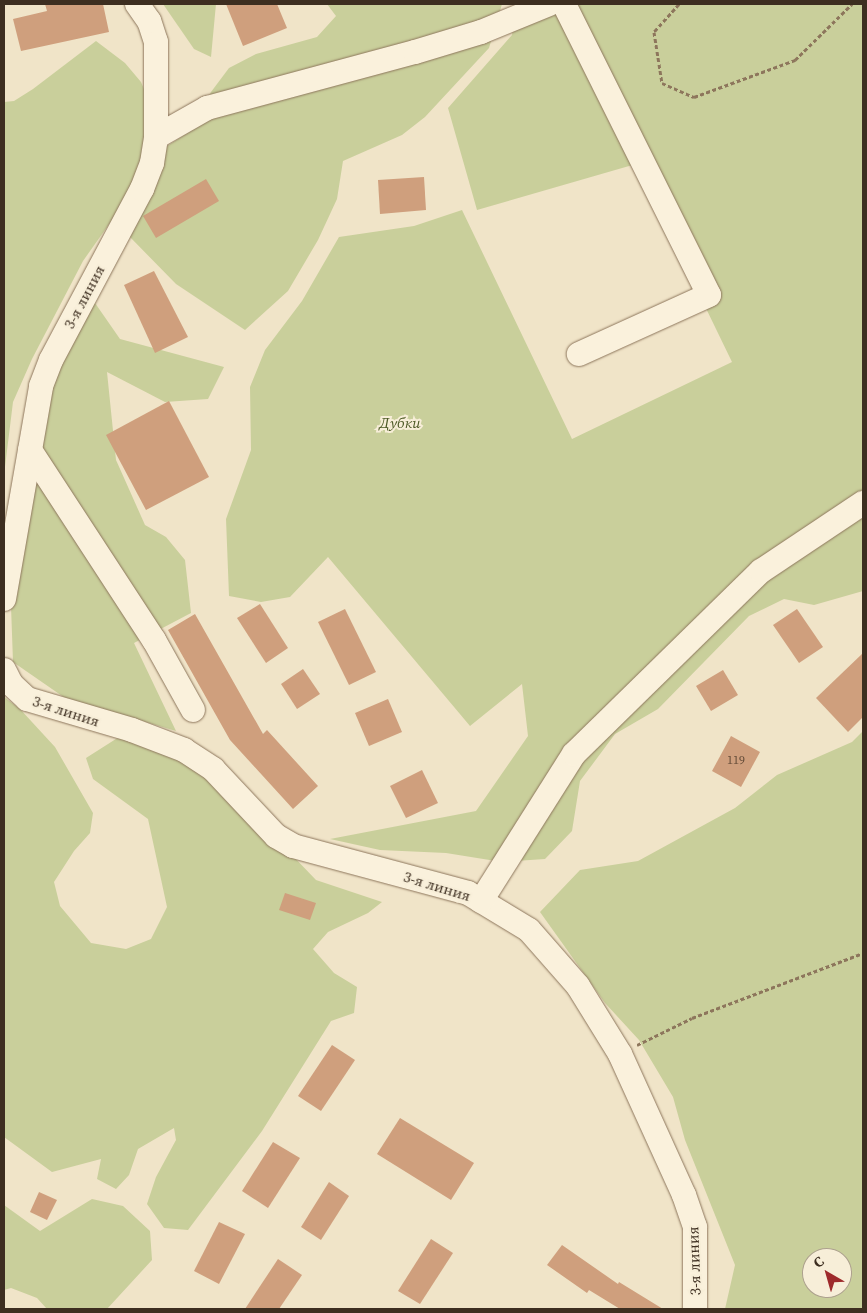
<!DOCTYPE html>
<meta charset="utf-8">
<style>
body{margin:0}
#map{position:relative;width:867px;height:1313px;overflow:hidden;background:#f0e4c8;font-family:"Source Serif 4",serif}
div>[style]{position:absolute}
.green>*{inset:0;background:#c9cf9b}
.building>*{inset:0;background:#cf9f7d}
.path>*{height:3px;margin-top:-1.5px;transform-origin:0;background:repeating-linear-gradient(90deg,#8d765c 0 4px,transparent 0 6.5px)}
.roads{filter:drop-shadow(0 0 1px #8d765c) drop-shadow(0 0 1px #8d765c)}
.minor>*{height:24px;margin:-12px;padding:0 12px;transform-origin:12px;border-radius:12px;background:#faf1dc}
span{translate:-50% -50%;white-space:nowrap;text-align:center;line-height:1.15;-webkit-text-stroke:4px #f7eed8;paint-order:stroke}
.number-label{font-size:12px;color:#624a37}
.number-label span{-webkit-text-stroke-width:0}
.street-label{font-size:15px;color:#3d2e20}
.park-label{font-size:15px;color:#4d5a26;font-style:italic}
.frame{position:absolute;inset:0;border:5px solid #3d2e20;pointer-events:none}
.north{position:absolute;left:802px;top:1248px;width:50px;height:50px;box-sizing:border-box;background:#f7eed8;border:1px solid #ada18e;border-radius:50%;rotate:322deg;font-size:14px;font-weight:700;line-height:20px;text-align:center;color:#3d2e20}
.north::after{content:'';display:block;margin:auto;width:18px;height:22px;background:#9e2a2b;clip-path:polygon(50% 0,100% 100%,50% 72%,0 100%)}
</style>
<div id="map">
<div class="green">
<div style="clip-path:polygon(163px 4px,216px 4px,211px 57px,194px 49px)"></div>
<div style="clip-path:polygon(327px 4px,502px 4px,489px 48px,425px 117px,402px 135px,343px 161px,337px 199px,318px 240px,288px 291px,245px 330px,176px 284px,129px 236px,164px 148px,189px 132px,211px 92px,229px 68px,256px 54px,317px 37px,336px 16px)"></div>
<div style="clip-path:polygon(517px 4px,863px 4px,863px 591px,814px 605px,784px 599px,749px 616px,658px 709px,615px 734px,580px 781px,572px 831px,545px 859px,502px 862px,446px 853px,380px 850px,330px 839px,476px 811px,528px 736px,522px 684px,470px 726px,328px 557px,290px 597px,261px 602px,229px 596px,226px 519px,251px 450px,250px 387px,265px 350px,302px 301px,339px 237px,414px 226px,462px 210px,572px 439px,732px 362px,636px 164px,477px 210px,448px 108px,512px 35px)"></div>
<div style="clip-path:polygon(96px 41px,125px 63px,141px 82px,152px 108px,136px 186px,83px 261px,32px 359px,13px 402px,4px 475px,4px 102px,14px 101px,33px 89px)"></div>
<div style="clip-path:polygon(95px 303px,120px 339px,224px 367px,208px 399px,165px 402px,107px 372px,116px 460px,145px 525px,166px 537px,185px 560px,191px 613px,134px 643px,176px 731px,65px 698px,13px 662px,11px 606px,46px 391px,84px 307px)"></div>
<div style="clip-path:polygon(4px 697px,20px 709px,55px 747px,93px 813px,90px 833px,74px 851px,54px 882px,60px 906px,91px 943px,126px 949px,151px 939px,167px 907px,148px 819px,93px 779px,86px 758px,119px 737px,202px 769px,266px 828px,316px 880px,382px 902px,368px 913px,328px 932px,313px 949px,334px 973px,357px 987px,354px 1013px,331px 1021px,262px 1131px,188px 1230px,164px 1228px,147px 1204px,156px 1177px,176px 1140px,174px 1128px,138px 1149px,129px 1175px,116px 1189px,97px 1179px,101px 1159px,52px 1172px,4px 1137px)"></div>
<div style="clip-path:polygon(evenodd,863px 731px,863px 1309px,725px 1309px,735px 1265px,685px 1140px,673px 1097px,639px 1040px,605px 1003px,540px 912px,580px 870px,638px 861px,735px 808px,777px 775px,852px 742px,863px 731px,812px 1258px,842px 1258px,842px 1288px,812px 1288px,812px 1258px)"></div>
<div style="clip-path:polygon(92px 1199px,123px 1206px,150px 1231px,152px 1260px,107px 1309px,47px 1309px,37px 1298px,11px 1288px,4px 1290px,4px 1205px,40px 1231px)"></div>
</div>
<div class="building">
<div style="clip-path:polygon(45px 4px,103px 4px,109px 32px,21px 51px,13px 19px,47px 11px)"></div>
<div style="clip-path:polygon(226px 4px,277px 4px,287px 28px,243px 46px)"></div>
<div style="clip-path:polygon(424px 177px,426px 210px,380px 214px,378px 180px)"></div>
<div style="clip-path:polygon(206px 179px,219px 201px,156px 238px,143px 216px)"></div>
<div style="clip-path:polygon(154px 271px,188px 337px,155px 353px,124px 285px)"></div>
<div style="clip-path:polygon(169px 401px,209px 477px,146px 510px,106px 435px)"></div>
<div style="clip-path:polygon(260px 604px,288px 648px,266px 663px,237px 618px)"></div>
<div style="clip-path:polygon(345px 609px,376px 672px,349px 685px,318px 622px)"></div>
<div style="clip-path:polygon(797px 609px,823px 647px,799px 663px,773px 625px)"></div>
<div style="clip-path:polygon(195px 614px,263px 734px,267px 730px,318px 786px,293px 809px,230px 740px,168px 630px)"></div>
<div style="clip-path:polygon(863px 653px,863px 717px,848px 732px,816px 698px)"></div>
<div style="clip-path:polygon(303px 669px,320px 694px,297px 709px,281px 684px)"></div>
<div style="clip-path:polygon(723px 670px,738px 695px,711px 711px,696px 686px)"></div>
<div style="clip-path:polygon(388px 699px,402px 732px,369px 746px,355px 713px)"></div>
<div style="clip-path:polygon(731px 736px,760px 752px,741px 787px,712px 771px)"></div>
<div style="clip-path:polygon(422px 770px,438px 803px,406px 818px,390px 786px)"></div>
<div style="clip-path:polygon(285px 893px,316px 903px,310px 920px,279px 910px)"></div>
<div style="clip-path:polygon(332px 1045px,355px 1060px,321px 1111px,298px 1096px)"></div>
<div style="clip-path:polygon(400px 1118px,474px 1163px,451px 1200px,377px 1154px)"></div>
<div style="clip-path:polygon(273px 1142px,300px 1158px,268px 1208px,242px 1191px)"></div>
<div style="clip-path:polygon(329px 1182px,349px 1196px,321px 1240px,301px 1227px)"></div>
<div style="clip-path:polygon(39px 1192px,57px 1200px,47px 1220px,30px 1212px)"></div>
<div style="clip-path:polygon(219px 1222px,245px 1234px,219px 1284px,194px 1271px)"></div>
<div style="clip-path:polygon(431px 1239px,453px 1253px,420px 1304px,398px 1291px)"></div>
<div style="clip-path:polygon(562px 1245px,618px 1284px,619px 1282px,663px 1309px,620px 1309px,589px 1290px,587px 1293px,547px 1265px)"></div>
<div style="clip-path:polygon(278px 1259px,302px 1275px,279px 1309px,245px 1309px)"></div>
</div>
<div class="path">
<div style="left:679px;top:4px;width:38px;rotate:132deg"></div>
<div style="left:654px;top:32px;width:52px;rotate:81.1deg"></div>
<div style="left:662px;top:83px;width:35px;rotate:24deg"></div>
<div style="left:694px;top:97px;width:108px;rotate:-20.1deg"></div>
<div style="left:795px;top:60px;width:80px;rotate:-44.5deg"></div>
<div style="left:637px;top:1045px;width:61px;rotate:-26.1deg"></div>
<div style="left:692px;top:1018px;width:183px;rotate:-20.8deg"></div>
</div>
<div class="roads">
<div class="minor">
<div style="left:564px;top:4px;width:325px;rotate:63.5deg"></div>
<div style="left:709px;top:295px;width:143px;rotate:155.6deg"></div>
<div style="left:156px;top:137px;width:59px;rotate:-29.6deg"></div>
<div style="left:207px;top:108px;width:215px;rotate:-15.1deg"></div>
<div style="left:415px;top:52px;width:69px;rotate:-16.9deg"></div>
<div style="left:481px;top:32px;width:74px;rotate:-22.4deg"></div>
<div style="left:30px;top:450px;width:227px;rotate:56.9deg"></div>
<div style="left:154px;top:640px;width:80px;rotate:60.9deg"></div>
<div style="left:4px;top:599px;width:216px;rotate:-80.1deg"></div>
<div style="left:41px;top:386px;width:28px;rotate:-69deg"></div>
<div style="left:51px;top:360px;width:194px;rotate:-62deg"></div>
<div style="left:142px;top:189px;width:28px;rotate:-69deg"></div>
<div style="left:152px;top:163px;width:26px;rotate:-81deg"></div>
<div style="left:156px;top:137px;width:95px;rotate:-90deg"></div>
<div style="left:156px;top:42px;width:22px;rotate:-108deg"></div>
<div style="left:149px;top:21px;width:21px;rotate:-125deg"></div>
<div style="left:4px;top:670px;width:16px;rotate:63deg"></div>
<div style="left:11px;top:684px;width:22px;rotate:43deg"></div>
<div style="left:27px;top:699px;width:109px;rotate:16.4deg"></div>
<div style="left:132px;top:730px;width:56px;rotate:21deg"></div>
<div style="left:184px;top:750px;width:35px;rotate:33deg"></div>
<div style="left:213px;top:769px;width:92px;rotate:46.8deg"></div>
<div style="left:276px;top:836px;width:20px;rotate:30deg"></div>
<div style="left:293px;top:846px;width:181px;rotate:15deg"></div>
<div style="left:468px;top:893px;width:71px;rotate:31.2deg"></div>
<div style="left:529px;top:930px;width:74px;rotate:48.8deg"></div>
<div style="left:578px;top:986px;width:80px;rotate:58.3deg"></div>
<div style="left:620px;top:1054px;width:155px;rotate:65.6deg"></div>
<div style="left:684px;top:1195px;width:34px;rotate:71deg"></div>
<div style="left:695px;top:1227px;width:82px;rotate:90deg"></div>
<div style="left:481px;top:901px;width:174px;rotate:-57.7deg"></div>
<div style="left:574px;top:754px;width:262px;rotate:-44.4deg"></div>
<div style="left:761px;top:571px;width:123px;rotate:-33.7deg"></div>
</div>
</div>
<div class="number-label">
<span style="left:736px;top:761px">119</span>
</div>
<div class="street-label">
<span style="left:84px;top:297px;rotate:-62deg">3-я линия</span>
<span style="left:66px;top:711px;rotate:18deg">3-я линия</span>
<span style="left:437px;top:886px;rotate:17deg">3-я линия</span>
<span style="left:694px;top:1261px;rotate:-92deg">3-я линия</span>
</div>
<div class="park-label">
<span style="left:400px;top:423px">Дубки</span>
</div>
<div class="frame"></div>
<div class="north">С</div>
</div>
